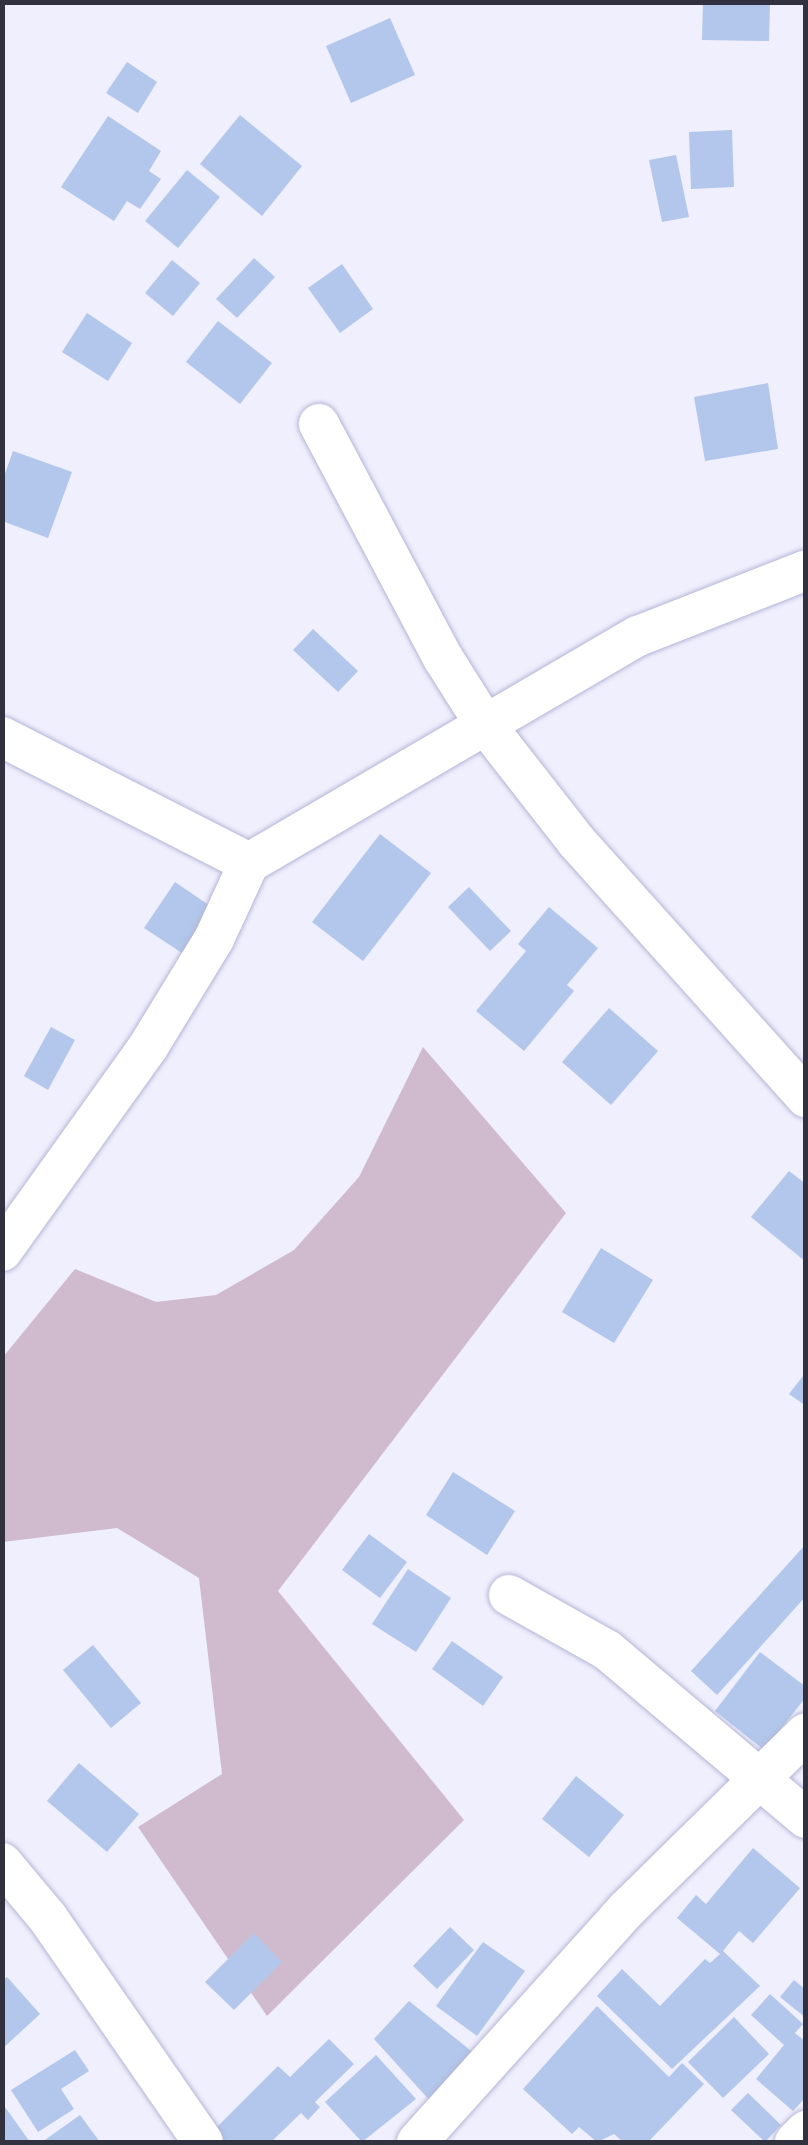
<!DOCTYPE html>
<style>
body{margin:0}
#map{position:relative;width:808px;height:2145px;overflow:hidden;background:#efeffd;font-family:"Public Sans",sans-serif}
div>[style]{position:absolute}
.green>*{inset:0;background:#d0bbce}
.building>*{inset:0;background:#b2c7eb}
.roads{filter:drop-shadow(0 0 2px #b4b5d6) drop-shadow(0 0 2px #b4b5d6)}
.street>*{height:40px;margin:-20px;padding:0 20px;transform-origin:20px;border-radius:20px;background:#fff}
span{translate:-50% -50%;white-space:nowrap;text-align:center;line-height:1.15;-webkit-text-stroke:8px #fff;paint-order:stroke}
.frame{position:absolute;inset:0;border:5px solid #31313f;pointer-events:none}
</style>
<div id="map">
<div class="green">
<div style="clip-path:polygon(423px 1047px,566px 1213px,278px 1591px,464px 1820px,267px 2016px,138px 1827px,222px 1774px,199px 1578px,117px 1528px,3px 1542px,3px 1357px,75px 1269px,156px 1302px,216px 1295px,294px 1250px,359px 1177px)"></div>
</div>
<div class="building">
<div style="clip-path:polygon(703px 2px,770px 2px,769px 41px,702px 40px)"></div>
<div style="clip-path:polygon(390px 18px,415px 75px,351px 103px,326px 46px)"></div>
<div style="clip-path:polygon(127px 62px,157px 82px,138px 113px,106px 93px)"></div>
<div style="clip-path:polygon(240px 115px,302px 166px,262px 216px,200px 164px)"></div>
<div style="clip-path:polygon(108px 116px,161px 151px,149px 171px,161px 179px,140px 209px,127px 201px,114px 221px,61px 187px)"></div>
<div style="clip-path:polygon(732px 130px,734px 187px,691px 189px,689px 132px)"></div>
<div style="clip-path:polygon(676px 155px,689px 217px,662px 222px,649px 160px)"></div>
<div style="clip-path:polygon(187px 170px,220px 197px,178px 248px,145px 221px)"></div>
<div style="clip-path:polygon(254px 258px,275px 277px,237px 318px,216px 299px)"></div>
<div style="clip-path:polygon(172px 260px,200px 283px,173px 316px,145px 293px)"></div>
<div style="clip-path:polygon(342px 264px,373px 309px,340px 333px,308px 288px)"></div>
<div style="clip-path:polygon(87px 313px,132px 343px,108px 381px,62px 352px)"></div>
<div style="clip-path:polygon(218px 321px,272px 363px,240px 404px,186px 362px)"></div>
<div style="clip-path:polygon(768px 383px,778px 449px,705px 461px,694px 397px)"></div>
<div style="clip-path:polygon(13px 451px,72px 472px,48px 538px,2px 521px,2px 482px)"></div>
<div style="clip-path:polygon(313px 629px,358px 671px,338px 692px,293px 650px)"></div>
<div style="clip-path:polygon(380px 834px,431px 873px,363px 961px,312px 922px)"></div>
<div style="clip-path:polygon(175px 882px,219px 912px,188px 957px,144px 928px)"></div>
<div style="clip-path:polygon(469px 887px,511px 931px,490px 951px,448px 907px)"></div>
<div style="clip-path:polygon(549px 907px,598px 948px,567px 985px,574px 991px,524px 1051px,476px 1011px,526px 951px,518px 944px)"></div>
<div style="clip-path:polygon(609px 1008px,658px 1051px,611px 1105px,562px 1062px)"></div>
<div style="clip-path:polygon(51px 1027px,75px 1040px,48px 1090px,24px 1076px)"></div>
<div style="clip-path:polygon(789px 1171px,806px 1184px,806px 1262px,751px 1217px)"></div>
<div style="clip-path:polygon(601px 1248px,653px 1280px,614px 1343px,562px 1312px)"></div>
<div style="clip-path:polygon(806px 1372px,806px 1406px,789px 1394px)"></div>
<div style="clip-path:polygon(453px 1472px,515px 1511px,487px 1555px,426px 1515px)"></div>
<div style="clip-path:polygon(369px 1534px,407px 1562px,380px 1598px,342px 1570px)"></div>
<div style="clip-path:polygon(806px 1544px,806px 1596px,717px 1695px,691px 1671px)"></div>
<div style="clip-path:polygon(408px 1569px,451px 1598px,416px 1652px,372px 1624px)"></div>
<div style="clip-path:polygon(452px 1641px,503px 1677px,483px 1706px,432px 1669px)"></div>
<div style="clip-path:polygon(93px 1645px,141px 1703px,111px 1728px,63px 1670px)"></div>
<div style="clip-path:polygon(760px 1652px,806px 1687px,806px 1697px,764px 1750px,715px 1711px)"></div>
<div style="clip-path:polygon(79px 1763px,139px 1814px,107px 1852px,47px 1801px)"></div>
<div style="clip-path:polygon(576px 1776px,624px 1815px,589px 1857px,542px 1819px)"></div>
<div style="clip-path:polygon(753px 1848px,800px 1888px,753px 1943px,739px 1931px,723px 1951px,760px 1986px,672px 2069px,597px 1996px,622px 1969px,660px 2006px,705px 1959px,710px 1963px,720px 1954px,677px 1918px,696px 1895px,706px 1904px)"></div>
<div style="clip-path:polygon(450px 1927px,474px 1950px,437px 1989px,413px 1966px)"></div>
<div style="clip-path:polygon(254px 1933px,282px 1962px,234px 2010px,205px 1982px)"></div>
<div style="clip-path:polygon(483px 1942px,525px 1971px,477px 2036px,436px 2006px)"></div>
<div style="clip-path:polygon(7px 1977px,40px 2014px,2px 2049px,2px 1981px)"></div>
<div style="clip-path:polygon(794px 1980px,806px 1990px,806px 2018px,780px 1997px)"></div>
<div style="clip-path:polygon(770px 1994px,803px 2024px,795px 2033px,806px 2042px,806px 2097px,793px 2111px,756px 2079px,784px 2045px,751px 2015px)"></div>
<div style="clip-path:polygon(409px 2001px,475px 2054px,432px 2103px,374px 2039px)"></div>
<div style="clip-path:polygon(597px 2006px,669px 2077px,682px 2063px,704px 2084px,648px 2142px,623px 2142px,614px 2134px,597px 2142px,579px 2127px,572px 2134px,523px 2089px)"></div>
<div style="clip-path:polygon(734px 2017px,769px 2054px,723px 2098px,688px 2062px)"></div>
<div style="clip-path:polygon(329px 2039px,354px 2064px,315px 2102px,320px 2107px,308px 2120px,301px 2113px,271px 2142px,218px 2142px,210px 2134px,278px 2066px,290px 2077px)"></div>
<div style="clip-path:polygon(75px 2050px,89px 2071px,61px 2089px,74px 2109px,38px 2132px,11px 2090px)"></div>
<div style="clip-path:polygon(376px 2055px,416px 2099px,362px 2142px,325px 2102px)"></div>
<div style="clip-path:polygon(748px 2093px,781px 2125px,765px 2142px,731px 2110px)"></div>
<div style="clip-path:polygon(5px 2107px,30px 2142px,3px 2142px)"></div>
<div style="clip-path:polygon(80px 2115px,100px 2142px,42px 2142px)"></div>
</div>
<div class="roads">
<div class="street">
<div style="left:319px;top:424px;width:265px;rotate:62.1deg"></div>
<div style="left:443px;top:658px;width:77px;rotate:57.8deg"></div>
<div style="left:484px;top:723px;width:151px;rotate:52deg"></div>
<div style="left:577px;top:842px;width:343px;rotate:48.1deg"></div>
<div style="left:2px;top:737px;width:277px;rotate:27deg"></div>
<div style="left:249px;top:863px;width:450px;rotate:-30.3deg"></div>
<div style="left:638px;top:636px;width:180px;rotate:-21.4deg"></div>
<div style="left:2px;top:1251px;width:251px;rotate:-54.4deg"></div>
<div style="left:148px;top:1047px;width:127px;rotate:-58.6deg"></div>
<div style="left:214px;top:939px;width:84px;rotate:-65.3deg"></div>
<div style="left:509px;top:1595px;width:112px;rotate:29.3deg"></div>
<div style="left:607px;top:1650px;width:260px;rotate:40.2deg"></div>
<div style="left:2px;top:1863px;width:72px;rotate:50.1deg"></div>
<div style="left:48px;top:1918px;width:272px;rotate:55.3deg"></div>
<div style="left:417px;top:2142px;width:312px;rotate:-48deg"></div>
<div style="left:626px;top:1910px;width:252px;rotate:-44.5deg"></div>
<div style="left:795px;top:2142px;width:16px;rotate:-45deg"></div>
</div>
</div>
<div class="frame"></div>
</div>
